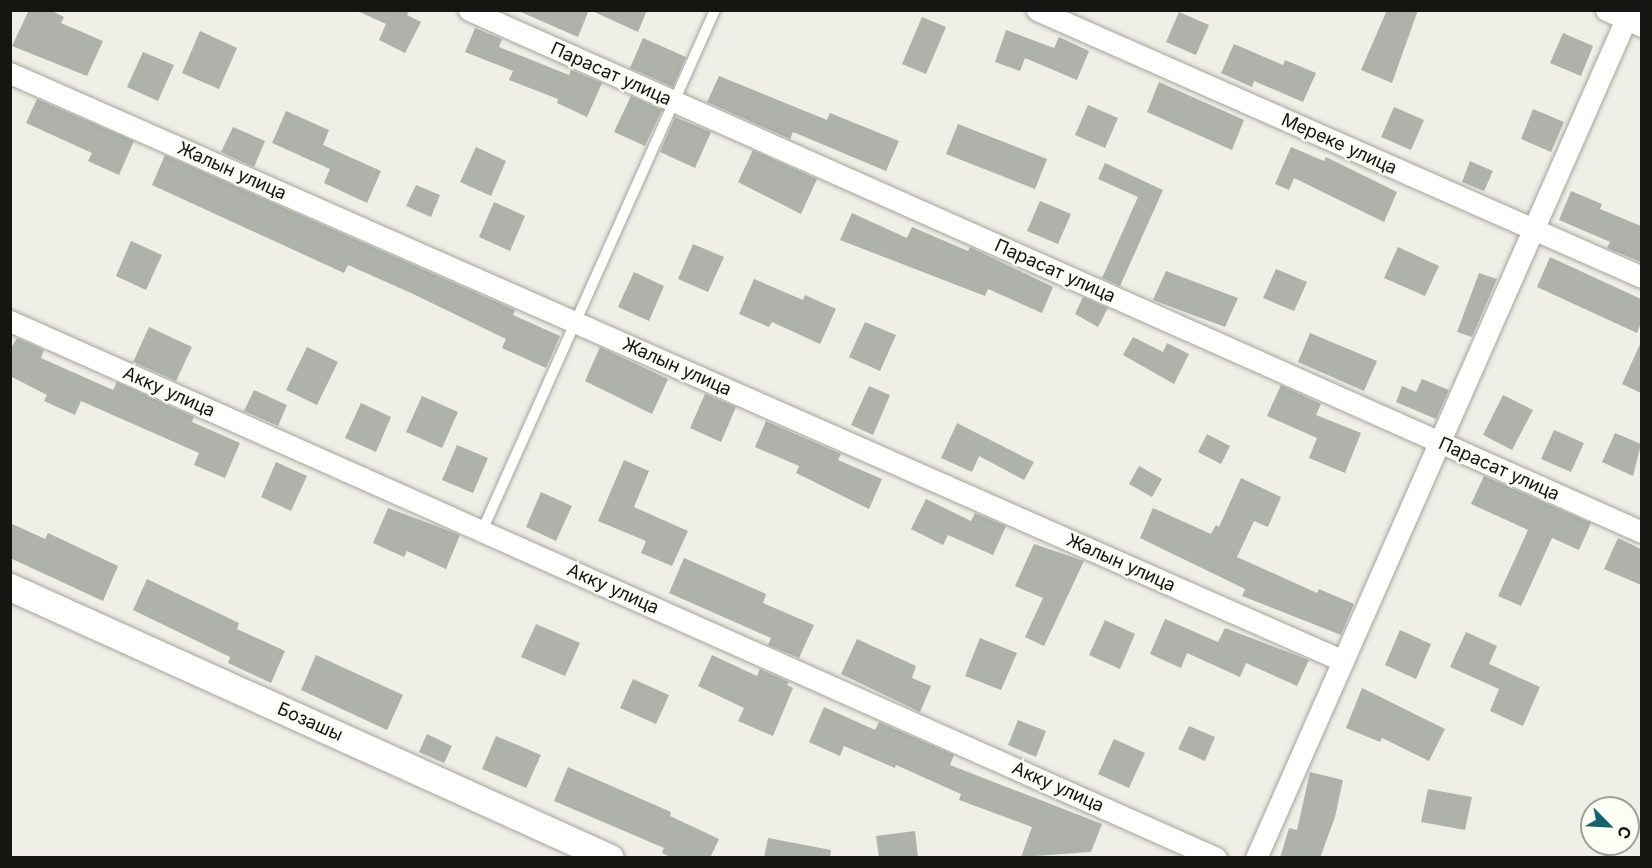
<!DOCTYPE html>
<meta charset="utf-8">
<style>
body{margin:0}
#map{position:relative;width:1652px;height:868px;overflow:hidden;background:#efefe7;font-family:Inter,sans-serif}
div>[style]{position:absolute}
.building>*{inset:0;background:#aeb2aa}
.roads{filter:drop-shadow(0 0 2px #a4a49c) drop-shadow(0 0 2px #a4a49c)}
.service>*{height:10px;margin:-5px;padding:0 5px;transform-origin:5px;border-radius:5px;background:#fff}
.minor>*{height:21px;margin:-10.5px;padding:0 10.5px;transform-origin:10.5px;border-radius:10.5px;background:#fff}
.tertiary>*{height:27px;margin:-13.5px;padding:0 13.5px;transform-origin:13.5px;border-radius:13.5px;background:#fff}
span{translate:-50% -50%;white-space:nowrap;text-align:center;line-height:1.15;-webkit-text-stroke:4.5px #fcfdf4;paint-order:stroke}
.street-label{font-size:18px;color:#151512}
.frame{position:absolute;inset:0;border:12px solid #151512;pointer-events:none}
.north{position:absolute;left:1580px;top:796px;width:60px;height:60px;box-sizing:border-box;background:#fcfdf4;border:2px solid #a0a09a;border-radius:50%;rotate:114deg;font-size:16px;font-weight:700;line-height:24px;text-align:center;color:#151512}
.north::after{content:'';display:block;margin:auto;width:21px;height:27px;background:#16636d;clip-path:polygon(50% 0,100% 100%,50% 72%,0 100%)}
</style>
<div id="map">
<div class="building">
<div style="clip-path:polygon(29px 10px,50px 10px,64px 17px,61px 23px,103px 41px,87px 76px,12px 46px)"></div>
<div style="clip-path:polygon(355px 10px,410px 10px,407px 15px,421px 22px,405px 53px,379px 40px,386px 24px)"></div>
<div style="clip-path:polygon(516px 10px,589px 10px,578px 37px)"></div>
<div style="clip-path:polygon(590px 10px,647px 10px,638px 32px)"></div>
<div style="clip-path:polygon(1387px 10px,1418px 10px,1392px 83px,1361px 70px)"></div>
<div style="clip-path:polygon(1179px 12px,1209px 25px,1196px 55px,1166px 42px)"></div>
<div style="clip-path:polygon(922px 17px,946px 27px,926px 74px,902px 64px)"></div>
<div style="clip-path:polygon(475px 28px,502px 39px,499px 47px,569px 75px,571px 70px,602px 83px,587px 117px,557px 103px,558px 99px,509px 80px,513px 71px,465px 52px)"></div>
<div style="clip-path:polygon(1006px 30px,1054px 48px,1059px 37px,1089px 51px,1077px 80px,1025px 58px,1020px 71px,995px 62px)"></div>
<div style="clip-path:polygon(200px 31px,237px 48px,219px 89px,182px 73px)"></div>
<div style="clip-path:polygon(1563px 33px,1593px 46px,1581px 76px,1550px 63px)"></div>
<div style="clip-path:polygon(643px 38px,686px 57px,673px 87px,630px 68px)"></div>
<div style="clip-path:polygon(1234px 44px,1283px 65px,1285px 60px,1316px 73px,1303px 102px,1254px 81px,1252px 87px,1221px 73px)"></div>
<div style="clip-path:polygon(143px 52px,174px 65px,158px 101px,127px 87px)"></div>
<div style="clip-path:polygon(719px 76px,827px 120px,830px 113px,899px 141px,886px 171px,793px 132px,790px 139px,707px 102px)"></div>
<div style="clip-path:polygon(1159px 82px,1244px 120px,1232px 150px,1147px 112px)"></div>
<div style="clip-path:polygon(631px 96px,662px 110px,645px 146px,614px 132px)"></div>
<div style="clip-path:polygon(37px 99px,134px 141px,119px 175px,88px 161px,92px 153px,26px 123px)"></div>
<div style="clip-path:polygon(1088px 105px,1118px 118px,1105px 148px,1075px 135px)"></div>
<div style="clip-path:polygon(1394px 107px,1424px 120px,1411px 150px,1381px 137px)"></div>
<div style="clip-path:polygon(1533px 109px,1564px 122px,1551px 152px,1521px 139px)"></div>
<div style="clip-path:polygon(286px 111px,329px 130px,323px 145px,381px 171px,367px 203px,324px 183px,330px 169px,272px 143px)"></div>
<div style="clip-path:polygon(675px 117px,711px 132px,695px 168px,660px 152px)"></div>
<div style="clip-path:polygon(958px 124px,1047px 159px,1035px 189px,946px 154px)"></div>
<div style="clip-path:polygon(233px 127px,265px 141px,254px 167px,221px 152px)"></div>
<div style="clip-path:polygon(476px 147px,506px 161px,491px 196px,460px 182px)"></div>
<div style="clip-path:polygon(1291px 147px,1324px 161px,1326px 157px,1397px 192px,1384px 222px,1294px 178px,1289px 190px,1275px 184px)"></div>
<div style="clip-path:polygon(753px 150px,817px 179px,801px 214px,738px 182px)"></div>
<div style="clip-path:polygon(165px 155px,515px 310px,513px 315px,560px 336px,546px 368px,502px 348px,506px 339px,411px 293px,348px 265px,344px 273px,152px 185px)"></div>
<div style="clip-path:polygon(1470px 161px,1493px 171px,1484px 191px,1462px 182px)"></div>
<div style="clip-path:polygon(1105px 163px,1163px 190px,1120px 286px,1102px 278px,1138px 197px,1098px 179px)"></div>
<div style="clip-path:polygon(416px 185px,440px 195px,431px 217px,406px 206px)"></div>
<div style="clip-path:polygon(1571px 191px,1602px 204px,1600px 209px,1641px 226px,1641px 262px,1607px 248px,1610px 242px,1559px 220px)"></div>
<div style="clip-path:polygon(1040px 201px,1071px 214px,1058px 244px,1027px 231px)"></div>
<div style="clip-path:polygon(494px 202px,525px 216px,510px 251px,479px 237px)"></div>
<div style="clip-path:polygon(852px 213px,907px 238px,912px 227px,968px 251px,970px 247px,1053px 287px,1042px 313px,988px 289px,985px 296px,840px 240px)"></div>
<div style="clip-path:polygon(131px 241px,162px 255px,146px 290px,116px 276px)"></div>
<div style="clip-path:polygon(693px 244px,724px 257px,708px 292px,678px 279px)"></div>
<div style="clip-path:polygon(1398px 247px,1439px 266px,1425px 296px,1384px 278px)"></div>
<div style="clip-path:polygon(1550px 257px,1641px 299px,1641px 323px,1637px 333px,1537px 287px)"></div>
<div style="clip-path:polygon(1276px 269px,1307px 282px,1294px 311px,1263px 298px)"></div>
<div style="clip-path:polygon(1166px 271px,1238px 298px,1225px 327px,1153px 300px)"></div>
<div style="clip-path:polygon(634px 272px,664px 286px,649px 321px,618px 307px)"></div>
<div style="clip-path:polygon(1479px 273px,1497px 279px,1472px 337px,1457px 332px)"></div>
<div style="clip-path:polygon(754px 279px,803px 300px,805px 295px,836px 309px,820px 344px,772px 322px,769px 327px,739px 314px)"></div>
<div style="clip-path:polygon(1083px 297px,1108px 308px,1098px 327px,1075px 314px)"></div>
<div style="clip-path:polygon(865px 322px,896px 335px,880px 371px,849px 357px)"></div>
<div style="clip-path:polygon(149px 327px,192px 347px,176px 381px,133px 362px)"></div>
<div style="clip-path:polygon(1310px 333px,1377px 361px,1364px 391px,1298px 362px)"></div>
<div style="clip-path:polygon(1133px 337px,1163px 352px,1167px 343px,1189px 354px,1174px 384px,1123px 355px)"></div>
<div style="clip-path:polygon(17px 338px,44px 350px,41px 358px,113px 390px,117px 382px,194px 417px,192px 422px,240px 443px,225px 478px,194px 465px,199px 453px,81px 401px,75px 415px,44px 401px,47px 395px,10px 376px,10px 350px)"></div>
<div style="clip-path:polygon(1641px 342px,1641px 393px,1622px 384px)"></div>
<div style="clip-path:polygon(307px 347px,338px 362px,317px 405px,286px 390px)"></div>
<div style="clip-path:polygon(600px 347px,668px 379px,652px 414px,585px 381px)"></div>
<div style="clip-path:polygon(1422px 379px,1449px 390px,1436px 419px,1396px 402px,1402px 386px,1416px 392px)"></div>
<div style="clip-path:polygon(1281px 385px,1321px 404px,1316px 415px,1361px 433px,1345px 473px,1309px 458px,1317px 438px,1267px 416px)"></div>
<div style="clip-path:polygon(869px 386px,890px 395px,873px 435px,851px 425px)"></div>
<div style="clip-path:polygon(254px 390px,287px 405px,278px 426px,244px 411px)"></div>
<div style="clip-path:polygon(705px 394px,736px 407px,721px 442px,690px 428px)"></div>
<div style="clip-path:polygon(1503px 395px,1533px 410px,1512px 450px,1483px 435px)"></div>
<div style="clip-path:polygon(422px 396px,458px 412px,442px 448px,406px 432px)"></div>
<div style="clip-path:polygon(361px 403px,391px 417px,376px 452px,345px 438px)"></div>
<div style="clip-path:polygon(766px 421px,841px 454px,838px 460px,882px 479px,869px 509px,796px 473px,799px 466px,755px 447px)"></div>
<div style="clip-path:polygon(957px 423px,1034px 462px,1024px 480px,979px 456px,972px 472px,941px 458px)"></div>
<div style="clip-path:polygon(1554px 430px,1584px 443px,1571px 472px,1541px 459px)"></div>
<div style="clip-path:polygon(1615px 433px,1641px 444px,1633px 476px,1602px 462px)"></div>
<div style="clip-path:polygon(1207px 434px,1230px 446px,1221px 464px,1198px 452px)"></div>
<div style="clip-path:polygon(457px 445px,488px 458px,473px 493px,442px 480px)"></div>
<div style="clip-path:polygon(624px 460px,649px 471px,634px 507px,688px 531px,672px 566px,641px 553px,646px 541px,598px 521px)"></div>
<div style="clip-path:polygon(276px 462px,307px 476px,291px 511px,261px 497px)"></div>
<div style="clip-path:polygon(1139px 466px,1162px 479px,1152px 497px,1129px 484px)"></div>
<div style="clip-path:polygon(1484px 476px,1591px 523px,1579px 550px,1552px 538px,1521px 606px,1498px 596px,1528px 530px,1471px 504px)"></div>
<div style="clip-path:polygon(1241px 478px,1281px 497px,1268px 527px,1254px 521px,1237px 557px,1317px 593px,1319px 589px,1354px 604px,1341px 635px,1242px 596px,1245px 589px,1140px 538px,1153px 508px,1211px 534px,1216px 525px,1219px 527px)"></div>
<div style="clip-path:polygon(541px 492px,572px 506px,556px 541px,526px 527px)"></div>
<div style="clip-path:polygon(926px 499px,971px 521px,975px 513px,1006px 526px,993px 555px,948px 535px,943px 545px,911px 529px)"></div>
<div style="clip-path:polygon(388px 508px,460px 535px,446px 569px,407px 551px,404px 557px,373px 543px)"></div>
<div style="clip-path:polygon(10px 523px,45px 539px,48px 533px,118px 566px,103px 601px,10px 558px)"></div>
<div style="clip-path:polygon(1618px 538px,1641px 549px,1641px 585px,1604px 569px)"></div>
<div style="clip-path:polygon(1034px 544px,1084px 561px,1044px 646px,1025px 637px,1043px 598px,1015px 586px)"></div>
<div style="clip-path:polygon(684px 558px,766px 594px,763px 603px,814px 625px,799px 658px,768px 645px,771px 638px,669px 593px)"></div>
<div style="clip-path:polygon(147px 579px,239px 623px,237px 629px,285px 651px,271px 683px,228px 663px,230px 657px,133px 610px)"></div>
<div style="clip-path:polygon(1165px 619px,1218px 642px,1225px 628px,1309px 660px,1297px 686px,1246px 663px,1240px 677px,1187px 653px,1181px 668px,1150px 654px)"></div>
<div style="clip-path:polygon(1105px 620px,1135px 634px,1120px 669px,1089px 655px)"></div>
<div style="clip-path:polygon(536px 624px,580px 643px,565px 676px,521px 657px)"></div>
<div style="clip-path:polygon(1400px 630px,1431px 644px,1416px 679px,1385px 665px)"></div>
<div style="clip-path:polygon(1466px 632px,1497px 646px,1489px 664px,1540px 687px,1523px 726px,1490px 711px,1499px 689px,1450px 667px)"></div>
<div style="clip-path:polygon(980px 638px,1017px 653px,1001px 690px,965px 676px)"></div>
<div style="clip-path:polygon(857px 639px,916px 666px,912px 678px,931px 686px,920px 712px,841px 674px)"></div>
<div style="clip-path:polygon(316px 655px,403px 695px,387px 730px,301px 690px)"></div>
<div style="clip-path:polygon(712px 655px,757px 676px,760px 669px,789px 682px,787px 685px,793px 688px,773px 736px,738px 721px,744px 708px,698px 686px)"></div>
<div style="clip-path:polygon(633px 679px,669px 695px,656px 724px,620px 708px)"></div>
<div style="clip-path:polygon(1362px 688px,1445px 729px,1429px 761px,1382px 738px,1380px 742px,1346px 728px)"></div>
<div style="clip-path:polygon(824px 707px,875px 730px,879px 722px,954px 755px,950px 765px,1102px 824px,1091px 852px,1021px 857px,1032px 827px,959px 800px,961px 794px,896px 765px,895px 768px,844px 746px,840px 756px,809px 742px)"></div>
<div style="clip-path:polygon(1018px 720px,1046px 731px,1036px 757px,1008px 745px)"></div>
<div style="clip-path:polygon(1189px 726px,1215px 737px,1205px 761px,1178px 749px)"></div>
<div style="clip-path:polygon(427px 734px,452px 746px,444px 763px,419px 752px)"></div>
<div style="clip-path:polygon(496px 736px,541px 755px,526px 788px,482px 769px)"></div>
<div style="clip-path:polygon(1114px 739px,1145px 753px,1129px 788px,1098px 774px)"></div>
<div style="clip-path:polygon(568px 767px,671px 812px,670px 816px,719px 839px,710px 858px,672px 858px,662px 853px,664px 848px,554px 801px)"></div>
<div style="clip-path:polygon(1310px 772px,1343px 780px,1335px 817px,1320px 858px,1280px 858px,1289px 828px,1297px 830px)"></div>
<div style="clip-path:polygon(1428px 789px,1472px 797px,1465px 830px,1421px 822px)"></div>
<div style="clip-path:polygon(915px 831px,918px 858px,879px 858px,876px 836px)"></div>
<div style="clip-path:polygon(768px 838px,831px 850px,830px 858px,764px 858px)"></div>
</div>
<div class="roads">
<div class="service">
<div style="left:482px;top:531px;width:571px;rotate:-65.91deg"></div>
</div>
<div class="minor">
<div style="left:469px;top:10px;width:1284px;rotate:23.99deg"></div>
<div style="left:1037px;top:10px;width:661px;rotate:23.81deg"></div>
<div style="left:1606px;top:10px;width:39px;rotate:24deg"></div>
<div style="left:10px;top:73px;width:1457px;rotate:23.8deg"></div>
<div style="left:10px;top:321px;width:1320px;rotate:24deg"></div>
<div style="left:1256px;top:858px;width:927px;rotate:-66.2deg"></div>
</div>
<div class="tertiary">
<div style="left:10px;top:587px;width:658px;rotate:24.31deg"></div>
</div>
</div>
<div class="street-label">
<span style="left:611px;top:74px;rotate:24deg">Парасат улица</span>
<span style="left:1339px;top:144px;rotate:24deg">Мереке улица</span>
<span style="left:232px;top:171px;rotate:24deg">Жалын улица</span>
<span style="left:1055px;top:271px;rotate:24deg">Парасат улица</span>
<span style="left:677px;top:367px;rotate:24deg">Жалын улица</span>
<span style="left:169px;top:392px;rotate:24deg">Акку улица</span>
<span style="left:1499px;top:469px;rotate:24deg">Парасат улица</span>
<span style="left:1121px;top:563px;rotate:24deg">Жалын улица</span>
<span style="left:613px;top:589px;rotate:24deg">Акку улица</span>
<span style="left:310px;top:722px;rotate:24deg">Бозашы</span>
<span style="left:1058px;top:787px;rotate:24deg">Акку улица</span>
</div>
<div class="frame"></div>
<div class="north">С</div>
</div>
